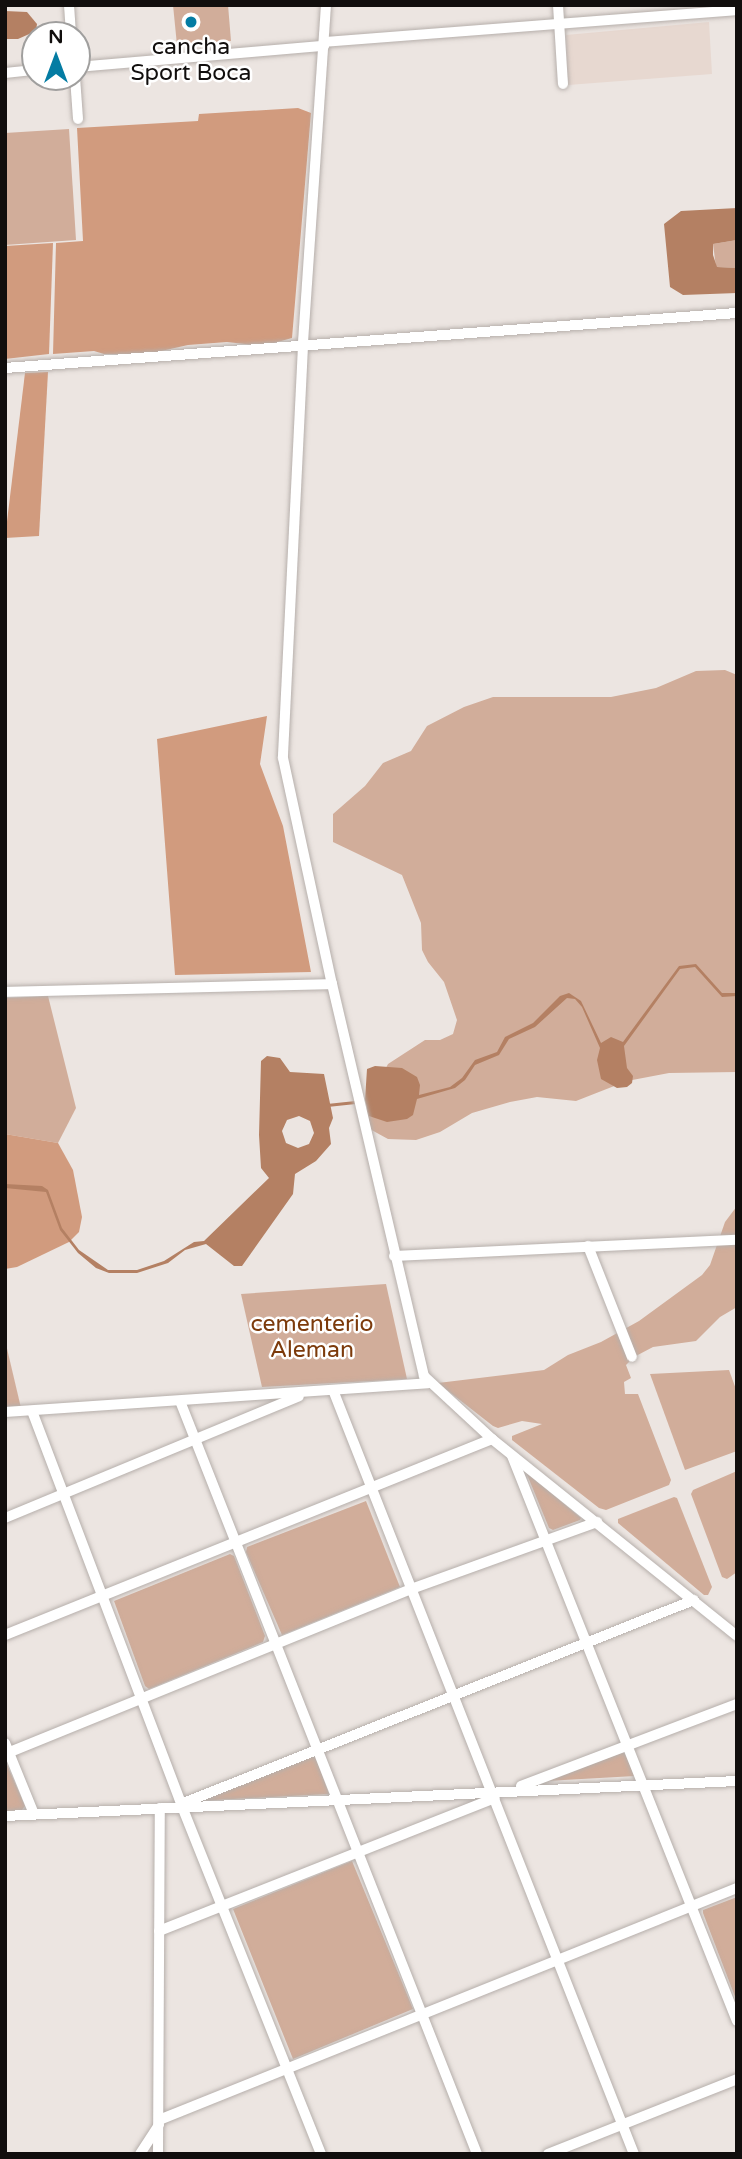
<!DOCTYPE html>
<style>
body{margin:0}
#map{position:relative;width:742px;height:2159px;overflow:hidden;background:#ece5e1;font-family:"Varela Round",sans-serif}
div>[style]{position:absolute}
.built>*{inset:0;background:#e7d8d0}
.green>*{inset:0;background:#d1ad9a}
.forest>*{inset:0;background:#d19b7e}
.water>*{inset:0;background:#b48063}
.stream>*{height:2.5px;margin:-1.25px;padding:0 1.25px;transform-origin:1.25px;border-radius:1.25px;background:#b48063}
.roads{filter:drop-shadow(0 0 2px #b6afab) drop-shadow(0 0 2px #b6afab)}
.minor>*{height:10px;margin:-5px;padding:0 5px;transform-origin:5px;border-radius:5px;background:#fff}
.dots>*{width:19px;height:19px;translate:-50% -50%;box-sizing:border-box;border:4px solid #fff;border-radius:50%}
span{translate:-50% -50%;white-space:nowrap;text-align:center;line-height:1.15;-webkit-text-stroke:5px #fff;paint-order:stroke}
.poi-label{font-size:23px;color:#110e0d}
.park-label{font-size:23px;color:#7c3a0b}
.frame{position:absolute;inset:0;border:7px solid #110e0d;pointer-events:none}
.north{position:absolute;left:21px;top:21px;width:70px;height:70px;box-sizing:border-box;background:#fff;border:2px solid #a09f9e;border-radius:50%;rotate:0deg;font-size:19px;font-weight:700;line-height:28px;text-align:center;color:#110e0d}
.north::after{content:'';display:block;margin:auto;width:24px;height:32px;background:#047ca3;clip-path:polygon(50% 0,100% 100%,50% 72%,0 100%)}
</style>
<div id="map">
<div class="built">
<div style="clip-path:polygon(709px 22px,712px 74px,568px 85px,566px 35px)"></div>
</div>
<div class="green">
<div style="clip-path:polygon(173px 5px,228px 5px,231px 41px,177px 45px)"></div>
<div style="clip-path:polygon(69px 129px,76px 240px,5px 245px,5px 133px)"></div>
<div style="clip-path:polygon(737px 240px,737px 268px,716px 267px,713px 244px)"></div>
<div style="clip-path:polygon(725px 670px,737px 675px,737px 1072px,669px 1073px,627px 1081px,576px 1101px,537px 1097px,510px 1102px,472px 1113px,440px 1132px,416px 1140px,388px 1139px,366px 1127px,365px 1113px,369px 1101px,388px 1064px,425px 1040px,440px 1040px,453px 1034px,457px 1020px,444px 982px,428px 962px,422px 950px,421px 923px,402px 875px,333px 842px,333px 814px,365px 786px,383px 763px,411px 751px,427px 726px,464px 707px,493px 697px,611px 697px,656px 688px,696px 671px)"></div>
<div style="clip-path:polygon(48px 996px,76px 1108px,58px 1143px,5px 1134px,5px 998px)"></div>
<div style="clip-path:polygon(737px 1206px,737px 1307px,720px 1317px,696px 1341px,653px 1347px,634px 1357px,626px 1365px,631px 1378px,624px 1382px,625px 1394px,638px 1394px,671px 1480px,669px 1485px,606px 1510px,599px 1508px,512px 1440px,512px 1436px,542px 1424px,522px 1421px,498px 1428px,493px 1426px,438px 1383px,544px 1370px,568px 1355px,601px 1342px,639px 1321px,702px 1275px,710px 1265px,725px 1222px)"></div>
<div style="clip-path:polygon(386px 1284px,407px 1379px,262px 1387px,241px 1294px)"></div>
<div style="clip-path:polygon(5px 1340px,21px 1408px,5px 1409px)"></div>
<div style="clip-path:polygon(729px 1370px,737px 1392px,737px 1451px,685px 1470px,650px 1374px)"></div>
<div style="clip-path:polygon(737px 1471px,737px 1572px,727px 1579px,722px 1577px,691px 1494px,693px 1490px)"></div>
<div style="clip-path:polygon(526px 1472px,581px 1518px,580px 1520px,553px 1530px,549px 1528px)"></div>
<div style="clip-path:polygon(674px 1497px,677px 1498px,712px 1587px,708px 1595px,704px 1595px,618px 1523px,618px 1519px)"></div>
<div style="clip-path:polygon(366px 1501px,400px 1587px,282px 1635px,246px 1552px,247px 1547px)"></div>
<div style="clip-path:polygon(230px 1554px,234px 1556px,265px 1636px,263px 1642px,149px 1689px,145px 1686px,114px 1601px)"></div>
<div style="clip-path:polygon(624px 1752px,635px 1776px,546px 1781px)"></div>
<div style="clip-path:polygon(315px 1755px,329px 1794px,197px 1801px)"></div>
<div style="clip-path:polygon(5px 1760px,25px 1806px,22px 1810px,5px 1811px)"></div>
<div style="clip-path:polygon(352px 1861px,413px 2009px,293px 2059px,233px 1909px)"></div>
<div style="clip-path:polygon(737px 1897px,737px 2002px,703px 1913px,703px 1910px)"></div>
</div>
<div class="forest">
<div style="clip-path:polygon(298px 108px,311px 113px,292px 338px,263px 346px,227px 342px,188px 345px,148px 354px,104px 354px,94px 351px,53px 354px,56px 243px,83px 241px,77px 128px,198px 121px,199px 114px)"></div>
<div style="clip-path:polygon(53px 243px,49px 354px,5px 359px,5px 246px)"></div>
<div style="clip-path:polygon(48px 372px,39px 536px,5px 538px,25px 373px)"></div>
<div style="clip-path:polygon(267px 716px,260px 764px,283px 826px,311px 972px,175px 975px,157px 739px)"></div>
<div style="clip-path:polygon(5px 1134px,58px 1143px,73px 1170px,82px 1217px,79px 1232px,69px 1242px,17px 1267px,5px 1269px)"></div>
</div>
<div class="water">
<div style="clip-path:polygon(5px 11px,27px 12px,37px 24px,36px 31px,18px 39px,5px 39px)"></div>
<div style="clip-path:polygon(737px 208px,737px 240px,713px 244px,713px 255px,717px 267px,737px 268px,737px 293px,683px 295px,670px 287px,664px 224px,681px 211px)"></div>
<div style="clip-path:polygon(696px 964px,722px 993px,737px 993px,737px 996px,722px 997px,695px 967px,680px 969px,624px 1046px,627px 1068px,633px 1076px,632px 1083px,627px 1087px,617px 1088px,601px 1079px,597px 1060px,600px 1048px,582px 1007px,575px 999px,567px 998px,535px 1027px,509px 1039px,499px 1055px,475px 1065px,465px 1080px,455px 1088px,417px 1099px,413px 1115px,407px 1119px,387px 1122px,369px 1116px,365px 1100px,367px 1069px,375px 1066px,402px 1068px,417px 1077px,420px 1085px,419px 1095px,450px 1087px,462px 1078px,475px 1060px,497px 1052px,505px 1037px,533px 1023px,560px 996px,569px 993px,581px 1001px,601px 1043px,611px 1037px,623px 1042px,679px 966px)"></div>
<div style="clip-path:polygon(evenodd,267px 1056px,280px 1058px,290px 1072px,324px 1074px,333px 1118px,329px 1128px,331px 1144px,316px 1161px,295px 1174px,293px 1194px,242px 1266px,234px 1266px,206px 1244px,185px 1250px,168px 1263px,137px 1273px,109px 1273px,96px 1268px,78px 1253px,60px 1230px,46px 1192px,5px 1188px,5px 1184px,42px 1186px,48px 1190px,62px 1228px,79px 1250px,108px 1270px,137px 1270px,164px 1261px,194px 1242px,204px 1241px,269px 1178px,261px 1168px,259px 1135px,261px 1061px,267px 1056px,299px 1116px,310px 1121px,314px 1133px,309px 1144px,298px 1148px,286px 1143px,282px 1131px,287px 1120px,299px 1116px)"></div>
</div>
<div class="stream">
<div style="left:327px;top:1105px;width:28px;rotate:-6deg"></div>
</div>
<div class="roads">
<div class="minor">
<div style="left:69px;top:5px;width:30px;rotate:86deg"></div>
<div style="left:326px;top:5px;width:342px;rotate:93.9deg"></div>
<div style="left:303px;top:346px;width:412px;rotate:92.8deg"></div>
<div style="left:283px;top:758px;width:231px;rotate:77.8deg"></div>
<div style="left:332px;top:984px;width:403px;rotate:76.8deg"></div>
<div style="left:424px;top:1376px;width:93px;rotate:42.8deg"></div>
<div style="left:492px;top:1439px;width:314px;rotate:38.8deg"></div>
<div style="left:558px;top:5px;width:79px;rotate:86.4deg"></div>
<div style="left:324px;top:42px;width:414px;rotate:-4.4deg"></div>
<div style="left:77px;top:67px;width:248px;rotate:-4.9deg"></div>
<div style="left:5px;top:73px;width:30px;rotate:-6deg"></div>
<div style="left:75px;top:77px;width:42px;rotate:85.9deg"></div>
<div style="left:5px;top:368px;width:734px;rotate:-4.3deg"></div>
<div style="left:5px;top:992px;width:327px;rotate:-1.4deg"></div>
<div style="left:588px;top:1246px;width:119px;rotate:68.4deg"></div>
<div style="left:394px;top:1256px;width:343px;rotate:-2.7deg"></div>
<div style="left:333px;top:1390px;width:821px;rotate:68.5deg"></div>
<div style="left:180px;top:1401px;width:809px;rotate:68.47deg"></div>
<div style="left:32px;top:1411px;width:420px;rotate:69.2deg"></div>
<div style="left:181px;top:1804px;width:377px;rotate:68.2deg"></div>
<div style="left:5px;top:1412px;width:424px;rotate:-3.9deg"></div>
<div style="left:512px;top:1456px;width:608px;rotate:68.29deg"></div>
<div style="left:5px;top:1518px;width:318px;rotate:-22.5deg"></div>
<div style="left:5px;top:1635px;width:525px;rotate:-21.92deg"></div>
<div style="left:5px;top:1743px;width:77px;rotate:67.8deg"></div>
<div style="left:5px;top:1754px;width:438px;rotate:-22.1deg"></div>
<div style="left:411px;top:1589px;width:198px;rotate:-19.8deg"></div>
<div style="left:521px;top:1786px;width:231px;rotate:-20.8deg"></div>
<div style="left:181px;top:1804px;width:552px;rotate:-21.69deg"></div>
<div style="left:5px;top:1816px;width:733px;rotate:-2.74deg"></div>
<div style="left:159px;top:1931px;width:361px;rotate:-21.6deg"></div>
<div style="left:159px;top:2120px;width:623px;rotate:-21.87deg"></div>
<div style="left:140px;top:2154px;width:35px;rotate:-57deg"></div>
<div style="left:158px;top:2154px;width:346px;rotate:-89.7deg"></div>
<div style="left:548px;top:2154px;width:203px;rotate:-21.6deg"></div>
</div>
</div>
<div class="dots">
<div style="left:191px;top:22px;background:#047ca3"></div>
</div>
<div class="poi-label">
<span style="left:191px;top:60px">cancha<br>Sport Boca</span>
</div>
<div class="park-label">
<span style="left:312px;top:1337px">cementerio<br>Aleman</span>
</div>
<div class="frame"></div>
<div class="north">N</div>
</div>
